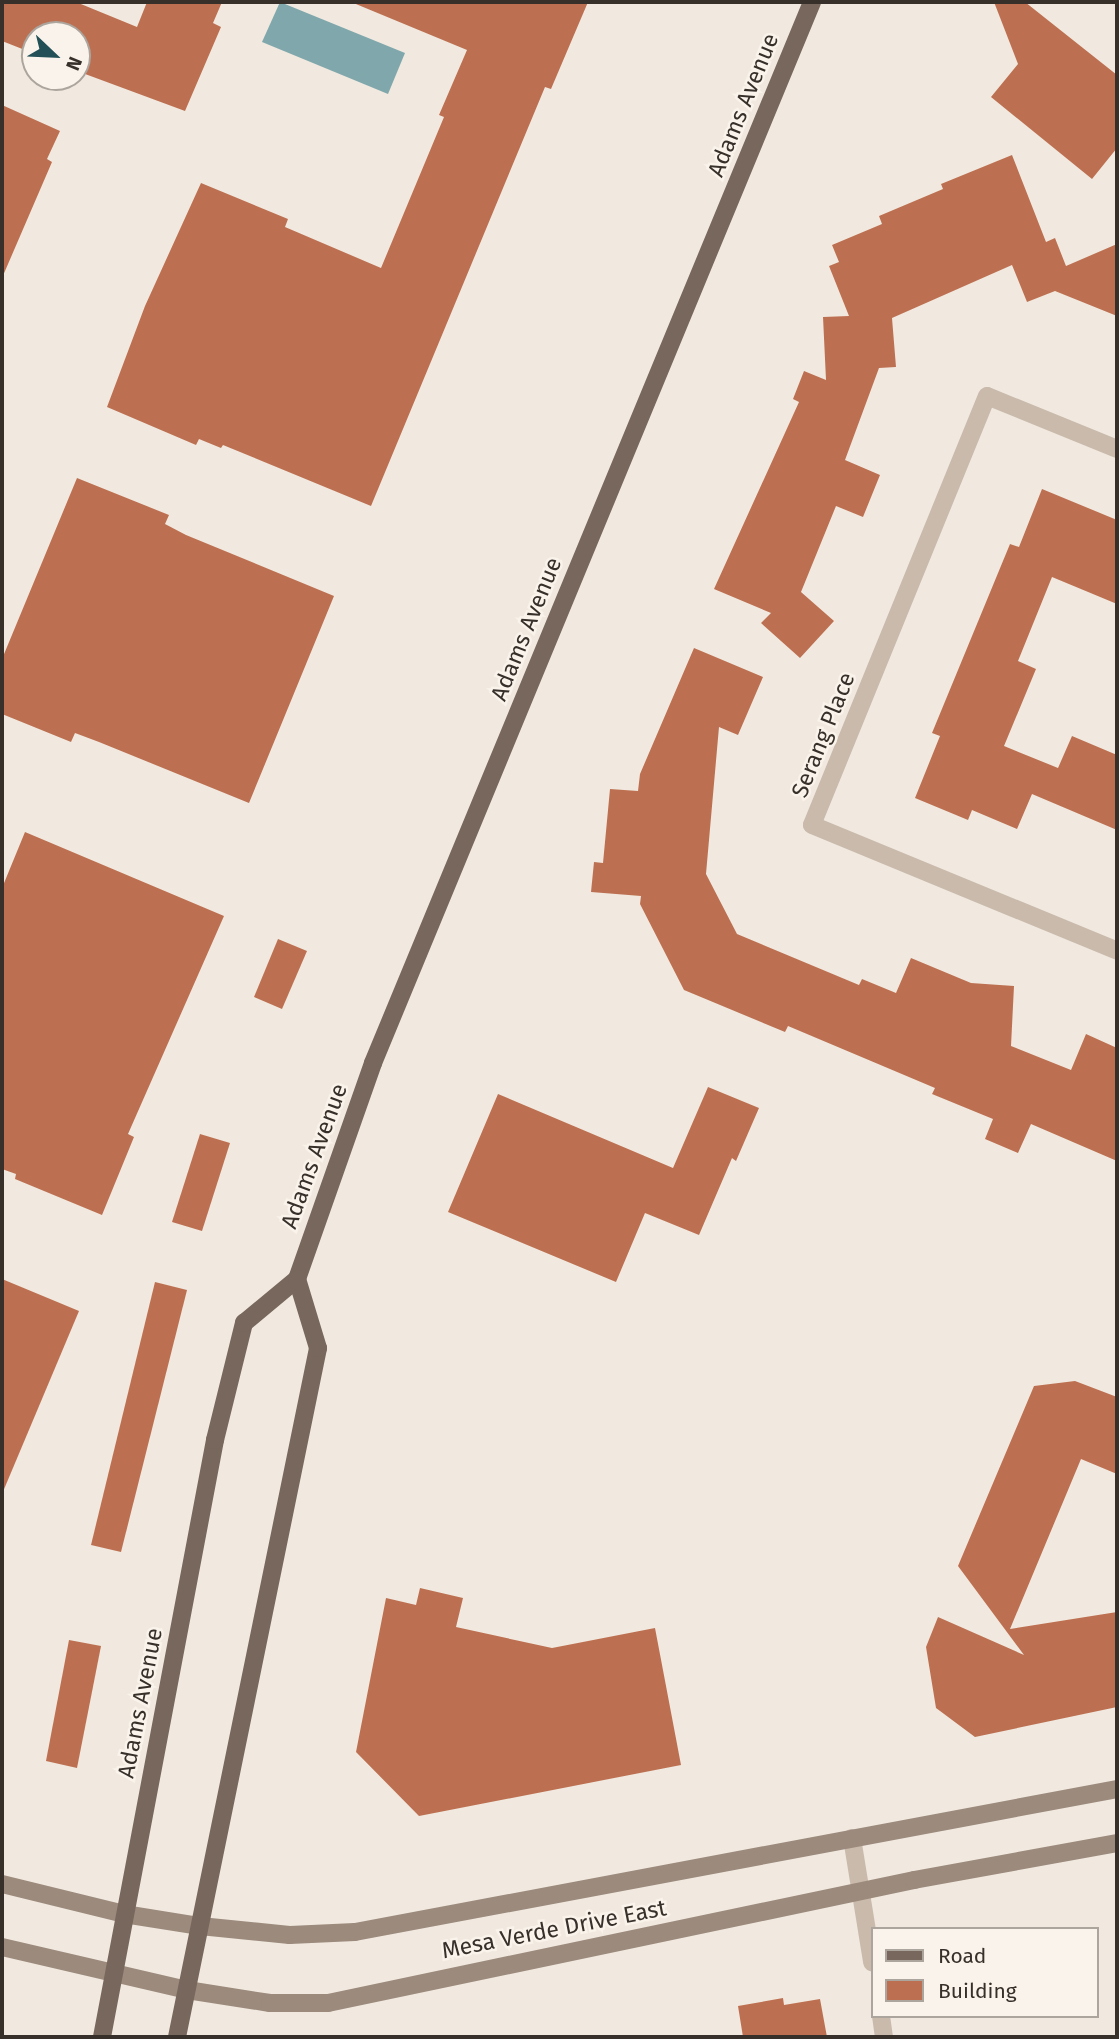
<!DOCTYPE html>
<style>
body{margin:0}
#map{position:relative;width:1119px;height:2039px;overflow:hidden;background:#f1e9df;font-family:"Fira Sans",sans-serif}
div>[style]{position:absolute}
.water>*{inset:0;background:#80a8ac}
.building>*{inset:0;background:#bd7051}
.street>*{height:18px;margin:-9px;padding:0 9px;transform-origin:9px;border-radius:9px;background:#c9baac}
.secondary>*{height:18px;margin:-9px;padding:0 9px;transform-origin:9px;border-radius:9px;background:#9c8a7d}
.primary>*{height:18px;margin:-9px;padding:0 9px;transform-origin:9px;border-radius:9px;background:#78675c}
span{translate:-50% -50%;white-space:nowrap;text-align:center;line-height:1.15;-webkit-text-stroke:5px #f9f3eb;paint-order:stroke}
.street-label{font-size:23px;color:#372f2a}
.frame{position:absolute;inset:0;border:4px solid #372f2a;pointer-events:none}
.legend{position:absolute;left:871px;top:1927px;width:228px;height:91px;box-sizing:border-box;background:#f9f3eb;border:2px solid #aba59e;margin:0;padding:9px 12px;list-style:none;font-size:21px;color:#372f2a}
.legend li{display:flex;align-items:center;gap:14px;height:35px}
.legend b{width:35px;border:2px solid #aba59e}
.north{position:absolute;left:21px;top:21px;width:70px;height:70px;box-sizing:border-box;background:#f9f3eb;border:2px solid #aba59e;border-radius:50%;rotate:113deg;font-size:19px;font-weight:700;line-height:28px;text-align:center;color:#372f2a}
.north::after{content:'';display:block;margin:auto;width:24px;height:32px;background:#225056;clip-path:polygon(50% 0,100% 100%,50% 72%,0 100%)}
</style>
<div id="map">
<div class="water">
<div style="clip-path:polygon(280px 2px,405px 53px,388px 94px,262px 42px)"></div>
</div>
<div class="building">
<div style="clip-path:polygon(2px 2px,76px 2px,137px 27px,147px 2px,222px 2px,213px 23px,221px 27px,185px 111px,77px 71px,77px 35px,35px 35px,35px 54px,2px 41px)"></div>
<div style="clip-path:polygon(351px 2px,588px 2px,551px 89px,545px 87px,371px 506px,223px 445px,221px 448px,199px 439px,196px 445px,107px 407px,145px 306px,201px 183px,288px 219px,285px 227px,381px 268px,444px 117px,439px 115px,467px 50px)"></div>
<div style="clip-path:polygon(994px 2px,1025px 2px,1117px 75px,1117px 148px,1092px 179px,991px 97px,1018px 64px)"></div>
<div style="clip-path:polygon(2px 105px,60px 131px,47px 159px,52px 162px,2px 278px)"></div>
<div style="clip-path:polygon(1012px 155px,1046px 242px,1055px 238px,1066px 266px,1117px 244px,1117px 316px,1055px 291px,1027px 302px,1012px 265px,892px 318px,896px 367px,879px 368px,845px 460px,880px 475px,863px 517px,836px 506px,801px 592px,834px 621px,800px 658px,761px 623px,771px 613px,714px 589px,799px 402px,793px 399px,804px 371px,826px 380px,823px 317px,849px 316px,829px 266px,839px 262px,832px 245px,882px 224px,879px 216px,943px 189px,941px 184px)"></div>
<div style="clip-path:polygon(77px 478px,169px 515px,165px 524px,186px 535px,334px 596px,249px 803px,99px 742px,75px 733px,71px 742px,2px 714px,2px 659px)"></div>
<div style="clip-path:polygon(1042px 489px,1117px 520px,1117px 604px,1052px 577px,1018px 661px,1036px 669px,1004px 746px,1058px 768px,1072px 736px,1117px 755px,1117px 830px,1032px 794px,1017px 829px,972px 810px,968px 820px,915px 798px,940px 736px,932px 733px,1010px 544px,1019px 547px)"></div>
<div style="clip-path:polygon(694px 648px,763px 677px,738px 735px,719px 727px,706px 874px,737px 934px,859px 985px,862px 979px,896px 993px,911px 958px,971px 983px,1014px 986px,1011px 1046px,1071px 1070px,1086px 1034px,1117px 1048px,1117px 1161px,1031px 1124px,1018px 1153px,985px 1139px,993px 1119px,932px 1094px,935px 1088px,788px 1026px,785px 1032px,684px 990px,640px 904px,641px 896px,591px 892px,594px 862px,603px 863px,610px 789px,638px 791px,640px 774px)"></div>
<div style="clip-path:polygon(25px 832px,224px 916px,128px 1134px,134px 1137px,102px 1215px,15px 1179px,16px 1174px,2px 1169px,2px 888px)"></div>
<div style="clip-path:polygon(278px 939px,307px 951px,282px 1009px,254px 997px)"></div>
<div style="clip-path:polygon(708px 1087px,759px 1108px,736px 1161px,732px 1158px,699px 1235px,645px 1213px,616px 1282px,448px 1212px,498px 1094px,673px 1168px)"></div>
<div style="clip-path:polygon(200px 1134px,230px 1143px,202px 1231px,172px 1222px)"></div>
<div style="clip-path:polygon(2px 1279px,79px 1311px,2px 1494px)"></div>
<div style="clip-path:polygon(155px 1282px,187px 1290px,121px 1552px,91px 1545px)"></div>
<div style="clip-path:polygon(1075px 1381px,1117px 1397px,1117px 1474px,1081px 1459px,1010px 1629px,1117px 1612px,1117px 1707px,975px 1737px,936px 1708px,926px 1647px,938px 1617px,1024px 1655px,958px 1566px,1034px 1386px)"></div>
<div style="clip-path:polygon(420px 1588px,463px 1598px,456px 1627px,552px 1648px,655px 1628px,681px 1765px,419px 1816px,356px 1752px,386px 1598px,416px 1605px)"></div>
<div style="clip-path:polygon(69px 1640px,101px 1646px,77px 1768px,46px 1761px)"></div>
<div style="clip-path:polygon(783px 1998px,784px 2005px,820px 1999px,827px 2037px,743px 2037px,738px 2006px)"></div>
</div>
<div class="street">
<div style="left:1117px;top:449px;width:140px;rotate:-157.8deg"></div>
<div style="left:987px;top:396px;width:463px;rotate:112.2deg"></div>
<div style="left:812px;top:825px;width:330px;rotate:22.4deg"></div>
<div style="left:852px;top:1838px;width:126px;rotate:80.8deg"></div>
<div style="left:881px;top:2016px;width:21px;rotate:82deg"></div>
</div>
<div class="secondary">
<div style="left:2px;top:1884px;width:126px;rotate:13.8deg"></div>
<div style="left:124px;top:1914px;width:77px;rotate:9deg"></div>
<div style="left:200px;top:1926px;width:90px;rotate:5.7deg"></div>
<div style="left:290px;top:1935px;width:65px;rotate:-2.6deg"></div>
<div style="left:355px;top:1932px;width:775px;rotate:-10.63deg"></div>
<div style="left:2px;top:1947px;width:190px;rotate:13.1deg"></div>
<div style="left:187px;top:1990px;width:84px;rotate:8.9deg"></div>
<div style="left:270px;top:2003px;width:58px"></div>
<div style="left:328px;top:2003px;width:599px;rotate:-11.85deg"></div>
<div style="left:914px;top:1880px;width:206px;rotate:-10.3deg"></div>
</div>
<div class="primary">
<div style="left:102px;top:2037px;width:608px;rotate:-79.28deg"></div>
<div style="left:215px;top:1440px;width:121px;rotate:-76.1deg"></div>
<div style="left:244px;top:1323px;width:69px;rotate:-39.7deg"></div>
<div style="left:297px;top:1279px;width:229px;rotate:-70.6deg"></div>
<div style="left:373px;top:1063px;width:1148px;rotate:-67.52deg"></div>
<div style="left:177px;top:2037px;width:703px;rotate:-78.43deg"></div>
<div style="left:318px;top:1348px;width:72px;rotate:-106.9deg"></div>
</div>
<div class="street-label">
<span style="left:743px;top:105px;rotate:-68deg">Adams Avenue</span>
<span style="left:526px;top:629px;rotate:-68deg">Adams Avenue</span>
<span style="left:823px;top:735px;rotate:-68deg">Serang Place</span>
<span style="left:314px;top:1156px;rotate:-70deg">Adams Avenue</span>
<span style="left:140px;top:1703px;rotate:-79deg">Adams Avenue</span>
<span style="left:554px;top:1929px;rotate:-11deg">Mesa Verde Drive East</span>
</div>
<div class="frame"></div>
<ul class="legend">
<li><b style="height:9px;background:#78675c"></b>Road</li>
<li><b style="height:19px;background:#bd7051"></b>Building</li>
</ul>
<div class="north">N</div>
</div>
